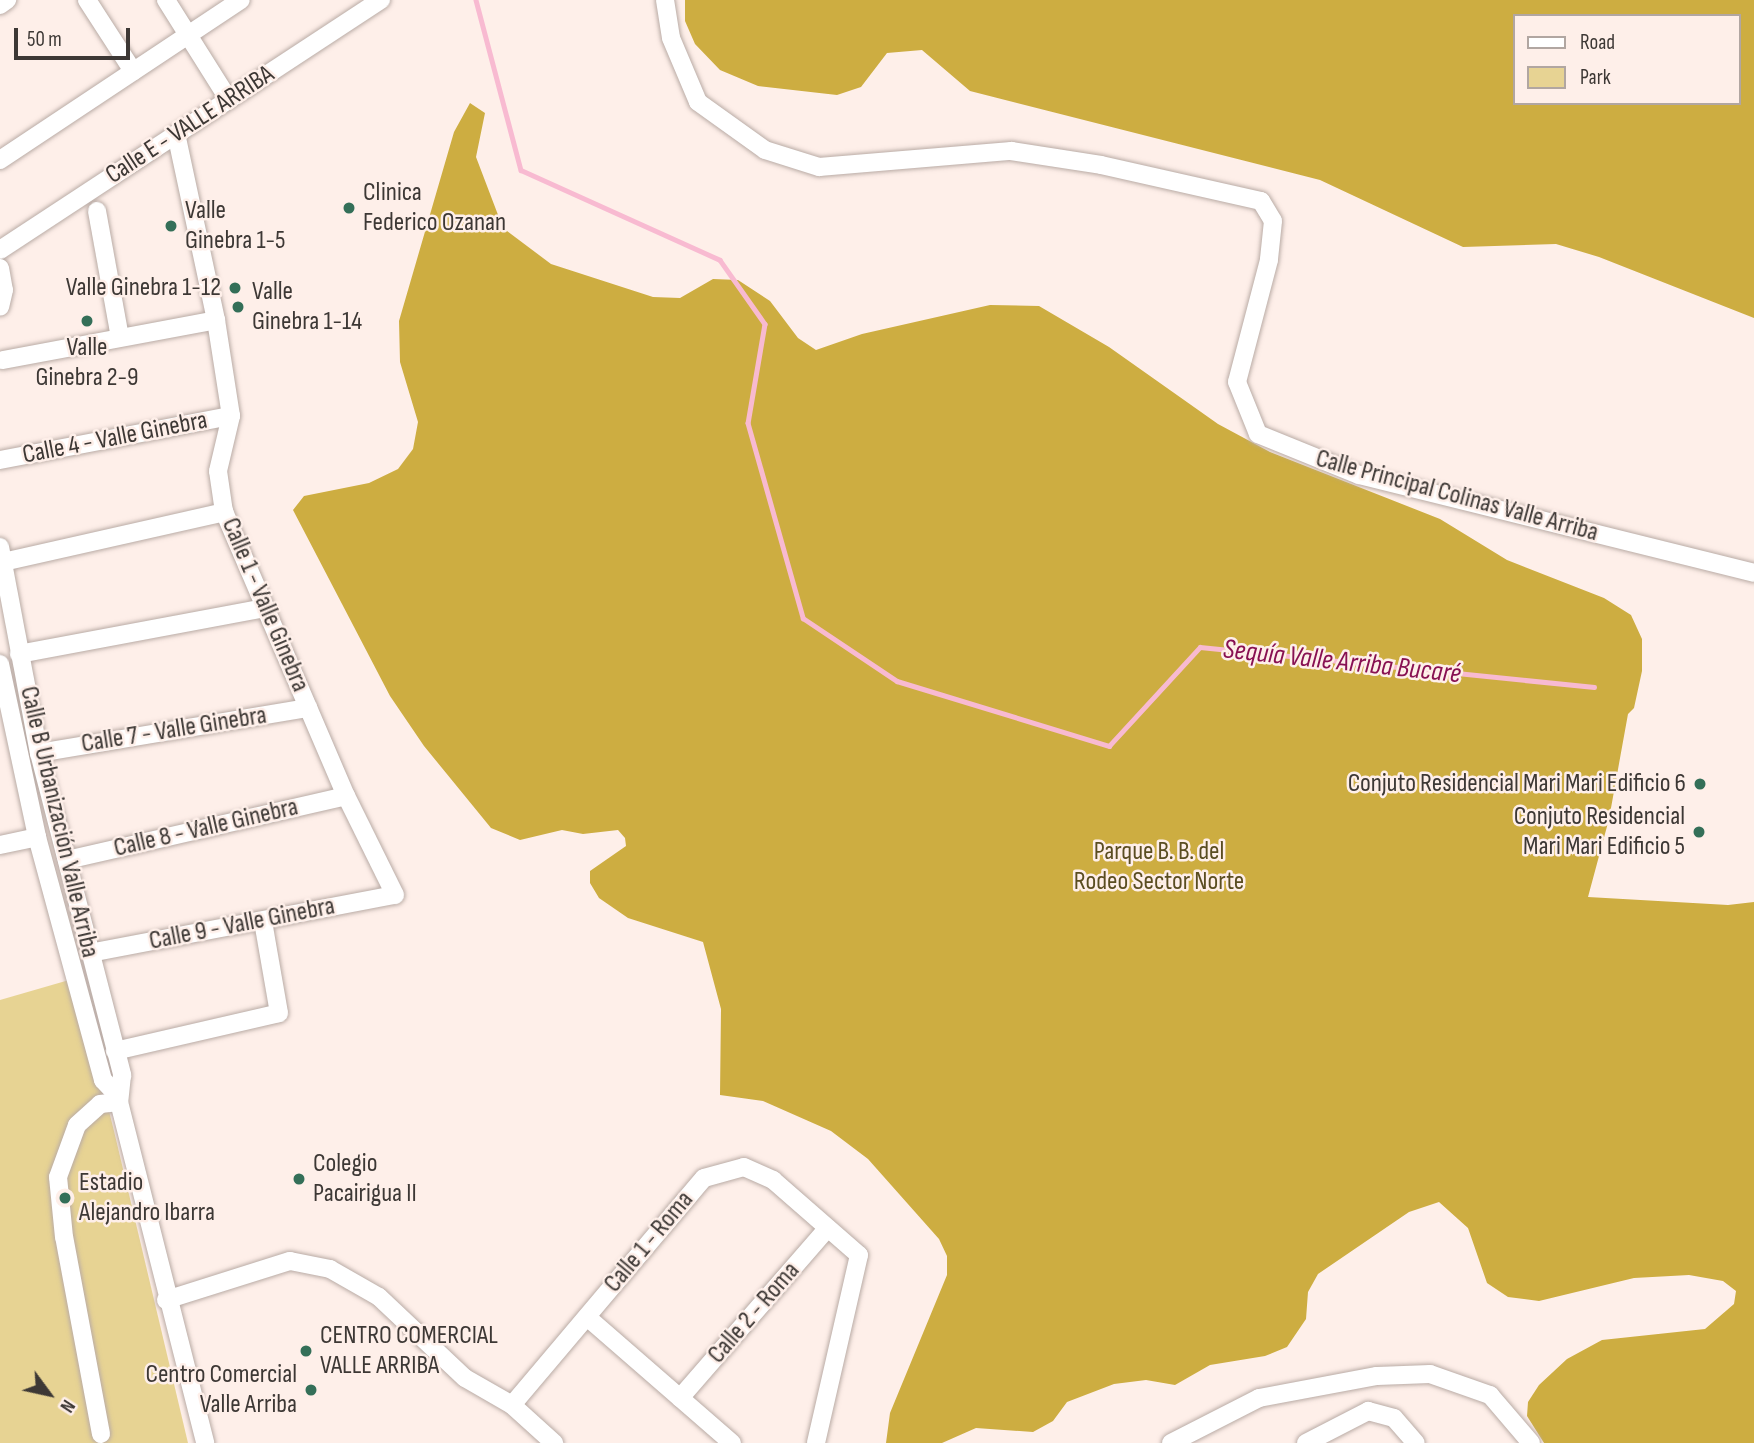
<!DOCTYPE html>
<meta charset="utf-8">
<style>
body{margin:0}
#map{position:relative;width:1754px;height:1443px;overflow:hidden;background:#feefe9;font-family:"Sofia Sans Condensed",sans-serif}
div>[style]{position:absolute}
.green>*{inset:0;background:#e7d393}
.forest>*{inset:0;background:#cdad41}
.stream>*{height:4.5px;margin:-2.25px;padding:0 2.25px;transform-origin:2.25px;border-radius:2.25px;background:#f8bad1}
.roads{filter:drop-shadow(0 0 2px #b9aba5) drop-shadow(0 0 2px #b9aba5)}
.minor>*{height:18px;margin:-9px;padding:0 9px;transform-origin:9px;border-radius:9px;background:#fff}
.dots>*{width:19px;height:19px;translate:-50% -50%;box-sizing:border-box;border:4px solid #feefe9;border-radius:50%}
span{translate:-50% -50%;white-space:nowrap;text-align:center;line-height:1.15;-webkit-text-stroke:5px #feefe9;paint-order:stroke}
.street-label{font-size:26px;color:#3d3835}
.poi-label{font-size:26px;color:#3d3835}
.left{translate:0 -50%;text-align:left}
.right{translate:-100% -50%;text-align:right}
.park-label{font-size:26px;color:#5a4d21}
.water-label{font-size:28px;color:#881152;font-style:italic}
.legend{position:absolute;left:1513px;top:14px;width:228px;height:91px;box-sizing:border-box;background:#feefe9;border:2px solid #b1a6a1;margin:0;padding:9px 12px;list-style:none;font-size:21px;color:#3d3835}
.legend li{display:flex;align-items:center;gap:14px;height:35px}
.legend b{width:35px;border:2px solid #b1a6a1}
.north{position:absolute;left:14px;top:1359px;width:70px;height:70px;-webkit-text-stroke:5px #feefe9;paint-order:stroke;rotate:123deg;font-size:19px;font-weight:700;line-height:28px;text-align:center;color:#3d3835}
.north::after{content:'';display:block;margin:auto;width:24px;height:32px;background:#3d3835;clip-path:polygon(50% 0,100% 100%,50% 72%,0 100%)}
.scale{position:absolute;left:14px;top:28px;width:116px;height:32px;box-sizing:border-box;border:4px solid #3d3835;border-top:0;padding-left:9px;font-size:21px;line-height:24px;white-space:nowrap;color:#3d3835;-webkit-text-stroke:5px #feefe9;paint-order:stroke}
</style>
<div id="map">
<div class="green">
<div style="clip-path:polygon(76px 978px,114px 1131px,188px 1443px,0 1443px,0 1000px)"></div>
</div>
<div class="forest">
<div style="clip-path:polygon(evenodd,685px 0,1754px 0,1754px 318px,1599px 257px,1556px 244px,1463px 247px,1320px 180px,970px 91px,922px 50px,887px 53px,861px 87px,837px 95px,758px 86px,720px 70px,695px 44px,685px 21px,685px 0,1514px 16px,1738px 16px,1738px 103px,1514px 103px,1514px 16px)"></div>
<div style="clip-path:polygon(470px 103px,485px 113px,476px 157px,503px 228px,551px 264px,653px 297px,680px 298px,713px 279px,738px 280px,770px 301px,798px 338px,816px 350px,862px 334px,990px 305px,1039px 306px,1109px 347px,1218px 424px,1270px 452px,1440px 519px,1507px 560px,1604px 598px,1631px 615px,1642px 639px,1642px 671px,1634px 708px,1628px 714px,1609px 819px,1588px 897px,1728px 905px,1754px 902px,1754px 1443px,1544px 1443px,1527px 1416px,1528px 1402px,1539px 1385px,1567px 1359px,1602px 1340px,1705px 1329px,1734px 1304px,1736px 1291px,1723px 1281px,1689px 1275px,1634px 1278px,1539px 1301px,1508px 1297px,1487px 1283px,1468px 1228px,1439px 1202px,1409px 1212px,1318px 1274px,1308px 1292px,1306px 1319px,1287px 1347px,1265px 1356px,1210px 1365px,1175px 1385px,1146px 1380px,1114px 1384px,1067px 1402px,1053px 1421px,1033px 1432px,976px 1428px,942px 1443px,886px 1443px,890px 1413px,947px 1275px,947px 1256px,939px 1239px,868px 1159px,831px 1131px,763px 1101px,720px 1095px,721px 1009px,703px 942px,628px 918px,599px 898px,590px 883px,590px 871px,626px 846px,625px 838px,618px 830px,583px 834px,562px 830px,520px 840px,491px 828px,424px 746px,390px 696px,293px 510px,304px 496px,369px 483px,398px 469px,413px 449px,418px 422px,400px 362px,399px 321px,454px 132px)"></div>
</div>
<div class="stream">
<div style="left:476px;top:0;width:176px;rotate:75.2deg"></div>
<div style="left:521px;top:170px;width:218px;rotate:24.3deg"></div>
<div style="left:720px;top:260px;width:78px;rotate:54.9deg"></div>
<div style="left:765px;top:324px;width:100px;rotate:99.7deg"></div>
<div style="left:748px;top:423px;width:203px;rotate:74.2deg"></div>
<div style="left:803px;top:618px;width:113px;rotate:33.8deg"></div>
<div style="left:897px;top:681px;width:222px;rotate:17deg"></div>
<div style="left:1109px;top:746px;width:134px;rotate:-47.4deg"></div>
<div style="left:1200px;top:647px;width:396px;rotate:5.8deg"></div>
</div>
<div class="roads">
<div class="minor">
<div style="left:87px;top:0;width:85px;rotate:57.1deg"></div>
<div style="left:166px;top:0;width:118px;rotate:57.8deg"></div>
<div style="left:665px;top:0;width:38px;rotate:81deg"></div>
<div style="left:671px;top:38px;width:69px;rotate:67.1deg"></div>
<div style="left:698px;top:102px;width:82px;rotate:35.6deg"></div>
<div style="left:765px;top:150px;width:57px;rotate:17.5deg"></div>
<div style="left:819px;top:167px;width:193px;rotate:-4.8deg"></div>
<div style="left:1011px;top:151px;width:91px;rotate:8.8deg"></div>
<div style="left:1101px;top:165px;width:164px;rotate:12.7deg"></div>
<div style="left:1261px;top:201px;width:23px;rotate:59deg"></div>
<div style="left:1273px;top:221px;width:39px;rotate:96deg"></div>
<div style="left:1269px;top:260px;width:126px;rotate:104.7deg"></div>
<div style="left:1237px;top:382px;width:56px;rotate:68deg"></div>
<div style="left:1258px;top:434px;width:109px;rotate:22.1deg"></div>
<div style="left:1359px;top:475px;width:407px;rotate:13.9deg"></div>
<div style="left:0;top:5px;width:9px;rotate:-36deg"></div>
<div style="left:0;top:160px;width:289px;rotate:-33.6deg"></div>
<div style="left:97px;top:211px;width:128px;rotate:79.7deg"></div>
<div style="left:0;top:250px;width:456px;rotate:-33.3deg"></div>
<div style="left:0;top:268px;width:22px;rotate:80deg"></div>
<div style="left:4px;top:290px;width:17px;rotate:103deg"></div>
<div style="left:3px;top:360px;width:217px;rotate:-10.6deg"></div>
<div style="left:0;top:460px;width:235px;rotate:-10.8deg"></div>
<div style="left:0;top:547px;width:210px;rotate:79.3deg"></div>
<div style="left:39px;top:753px;width:333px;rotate:75.5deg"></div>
<div style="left:122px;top:1075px;width:27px;rotate:96deg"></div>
<div style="left:119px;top:1102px;width:352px;rotate:75.8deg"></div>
<div style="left:3px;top:562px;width:227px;rotate:-12.7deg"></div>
<div style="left:19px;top:654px;width:250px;rotate:-10.6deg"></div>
<div style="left:0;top:664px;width:177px;rotate:77.9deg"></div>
<div style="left:37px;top:837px;width:252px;rotate:74.8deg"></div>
<div style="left:103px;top:1080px;width:22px;rotate:47deg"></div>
<div style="left:39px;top:753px;width:273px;rotate:-9.5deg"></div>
<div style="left:0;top:845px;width:38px;rotate:-12deg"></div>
<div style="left:67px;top:860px;width:286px;rotate:-12.9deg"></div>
<div style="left:90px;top:953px;width:310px;rotate:-10.8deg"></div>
<div style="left:395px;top:895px;width:110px;rotate:-116.3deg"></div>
<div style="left:346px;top:796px;width:309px;rotate:-113.2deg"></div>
<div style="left:224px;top:512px;width:41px;rotate:-98.3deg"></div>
<div style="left:218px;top:471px;width:57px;rotate:-76.7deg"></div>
<div style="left:231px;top:416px;width:97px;rotate:-98.9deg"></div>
<div style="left:216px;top:320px;width:190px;rotate:-102.1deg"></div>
<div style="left:115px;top:1051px;width:168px;rotate:-13deg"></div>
<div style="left:279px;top:1013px;width:93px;rotate:-99.9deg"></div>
<div style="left:166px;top:1300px;width:130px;rotate:-17.5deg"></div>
<div style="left:290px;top:1261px;width:41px;rotate:11.3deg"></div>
<div style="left:330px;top:1269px;width:56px;rotate:29.7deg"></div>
<div style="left:379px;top:1297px;width:118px;rotate:43.3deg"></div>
<div style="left:465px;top:1378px;width:54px;rotate:29.9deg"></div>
<div style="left:512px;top:1405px;width:57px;rotate:42.1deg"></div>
<div style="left:587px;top:1317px;width:192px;rotate:41deg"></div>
<div style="left:680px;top:1398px;width:225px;rotate:-49deg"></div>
<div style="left:512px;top:1405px;width:297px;rotate:-49.8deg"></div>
<div style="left:704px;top:1178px;width:41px;rotate:-15.4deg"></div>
<div style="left:744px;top:1167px;width:32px;rotate:24deg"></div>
<div style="left:773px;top:1180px;width:114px;rotate:41.1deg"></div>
<div style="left:859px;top:1255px;width:193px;rotate:102.9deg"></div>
<div style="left:101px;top:1434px;width:200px;rotate:-100.6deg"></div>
<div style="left:64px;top:1237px;width:60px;rotate:-95.7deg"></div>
<div style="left:58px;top:1177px;width:55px;rotate:-69.9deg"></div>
<div style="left:77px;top:1125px;width:31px;rotate:-42deg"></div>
<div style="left:100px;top:1104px;width:19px;rotate:-6deg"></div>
<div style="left:1171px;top:1443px;width:99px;rotate:-27.1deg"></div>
<div style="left:1259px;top:1398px;width:120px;rotate:-10.6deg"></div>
<div style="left:1377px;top:1376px;width:53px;rotate:-2.2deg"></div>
<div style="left:1430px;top:1374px;width:64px;rotate:19.3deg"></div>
<div style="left:1490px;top:1395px;width:63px;rotate:49.5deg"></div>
<div style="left:1306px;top:1443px;width:70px;rotate:-27.3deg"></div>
<div style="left:1368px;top:1411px;width:27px;rotate:15deg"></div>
<div style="left:1394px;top:1418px;width:33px;rotate:49deg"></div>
</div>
</div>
<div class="dots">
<div style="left:349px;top:208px;background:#346f58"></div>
<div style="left:171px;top:226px;background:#346f58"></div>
<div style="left:235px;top:288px;background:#346f58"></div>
<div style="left:238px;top:307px;background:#346f58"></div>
<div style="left:87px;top:321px;background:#346f58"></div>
<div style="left:1700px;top:784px;background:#346f58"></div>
<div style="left:1699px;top:832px;background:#346f58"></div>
<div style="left:299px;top:1179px;background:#346f58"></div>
<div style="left:65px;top:1198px;background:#346f58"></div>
<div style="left:306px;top:1351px;background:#346f58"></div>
<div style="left:311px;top:1390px;background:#346f58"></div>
</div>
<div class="street-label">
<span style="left:190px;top:125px;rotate:-33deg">Calle E - VALLE ARRIBA</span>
<span style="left:115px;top:438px;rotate:-11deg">Calle 4 - Valle Ginebra</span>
<span style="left:1457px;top:496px;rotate:15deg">Calle Principal Colinas Valle Arriba</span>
<span style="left:265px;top:605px;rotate:67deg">Calle 1 - Valle Ginebra</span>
<span style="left:174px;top:730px;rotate:-9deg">Calle 7 - Valle Ginebra</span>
<span style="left:59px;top:822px;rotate:77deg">Calle B Urbanización Valle Arriba</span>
<span style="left:206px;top:828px;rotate:-13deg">Calle 8 - Valle Ginebra</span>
<span style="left:242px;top:924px;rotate:-11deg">Calle 9 - Valle Ginebra</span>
<span style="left:649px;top:1242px;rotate:-50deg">Calle 1 - Roma</span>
<span style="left:754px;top:1313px;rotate:-49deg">Calle 2 - Roma</span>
</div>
<div class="poi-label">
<span class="left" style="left:363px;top:208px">Clinica<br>Federico Ozanan</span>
<span class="left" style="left:185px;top:226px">Valle<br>Ginebra 1-5</span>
<span class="right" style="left:221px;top:288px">Valle Ginebra 1-12</span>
<span class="left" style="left:252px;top:307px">Valle<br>Ginebra 1-14</span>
<span style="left:87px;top:363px">Valle<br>Ginebra 2-9</span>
<span class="right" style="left:1686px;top:784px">Conjuto Residencial Mari Mari Edificio 6</span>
<span class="right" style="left:1685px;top:832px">Conjuto Residencial<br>Mari Mari Edificio 5</span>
<span class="left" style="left:313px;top:1179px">Colegio<br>Pacairigua II</span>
<span class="left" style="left:79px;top:1198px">Estadio<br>Alejandro Ibarra</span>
<span class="left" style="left:320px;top:1351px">CENTRO COMERCIAL<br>VALLE ARRIBA</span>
<span class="right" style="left:297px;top:1390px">Centro Comercial<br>Valle Arriba</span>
</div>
<div class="park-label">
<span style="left:1159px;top:867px">Parque B. B. del<br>Rodeo Sector Norte</span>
</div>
<div class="water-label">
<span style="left:1342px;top:662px;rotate:6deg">Sequía Valle Arriba Bucaré</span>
</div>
<ul class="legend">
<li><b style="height:9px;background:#fff"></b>Road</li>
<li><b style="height:19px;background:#e7d393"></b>Park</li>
</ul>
<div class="north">N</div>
<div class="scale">50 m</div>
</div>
